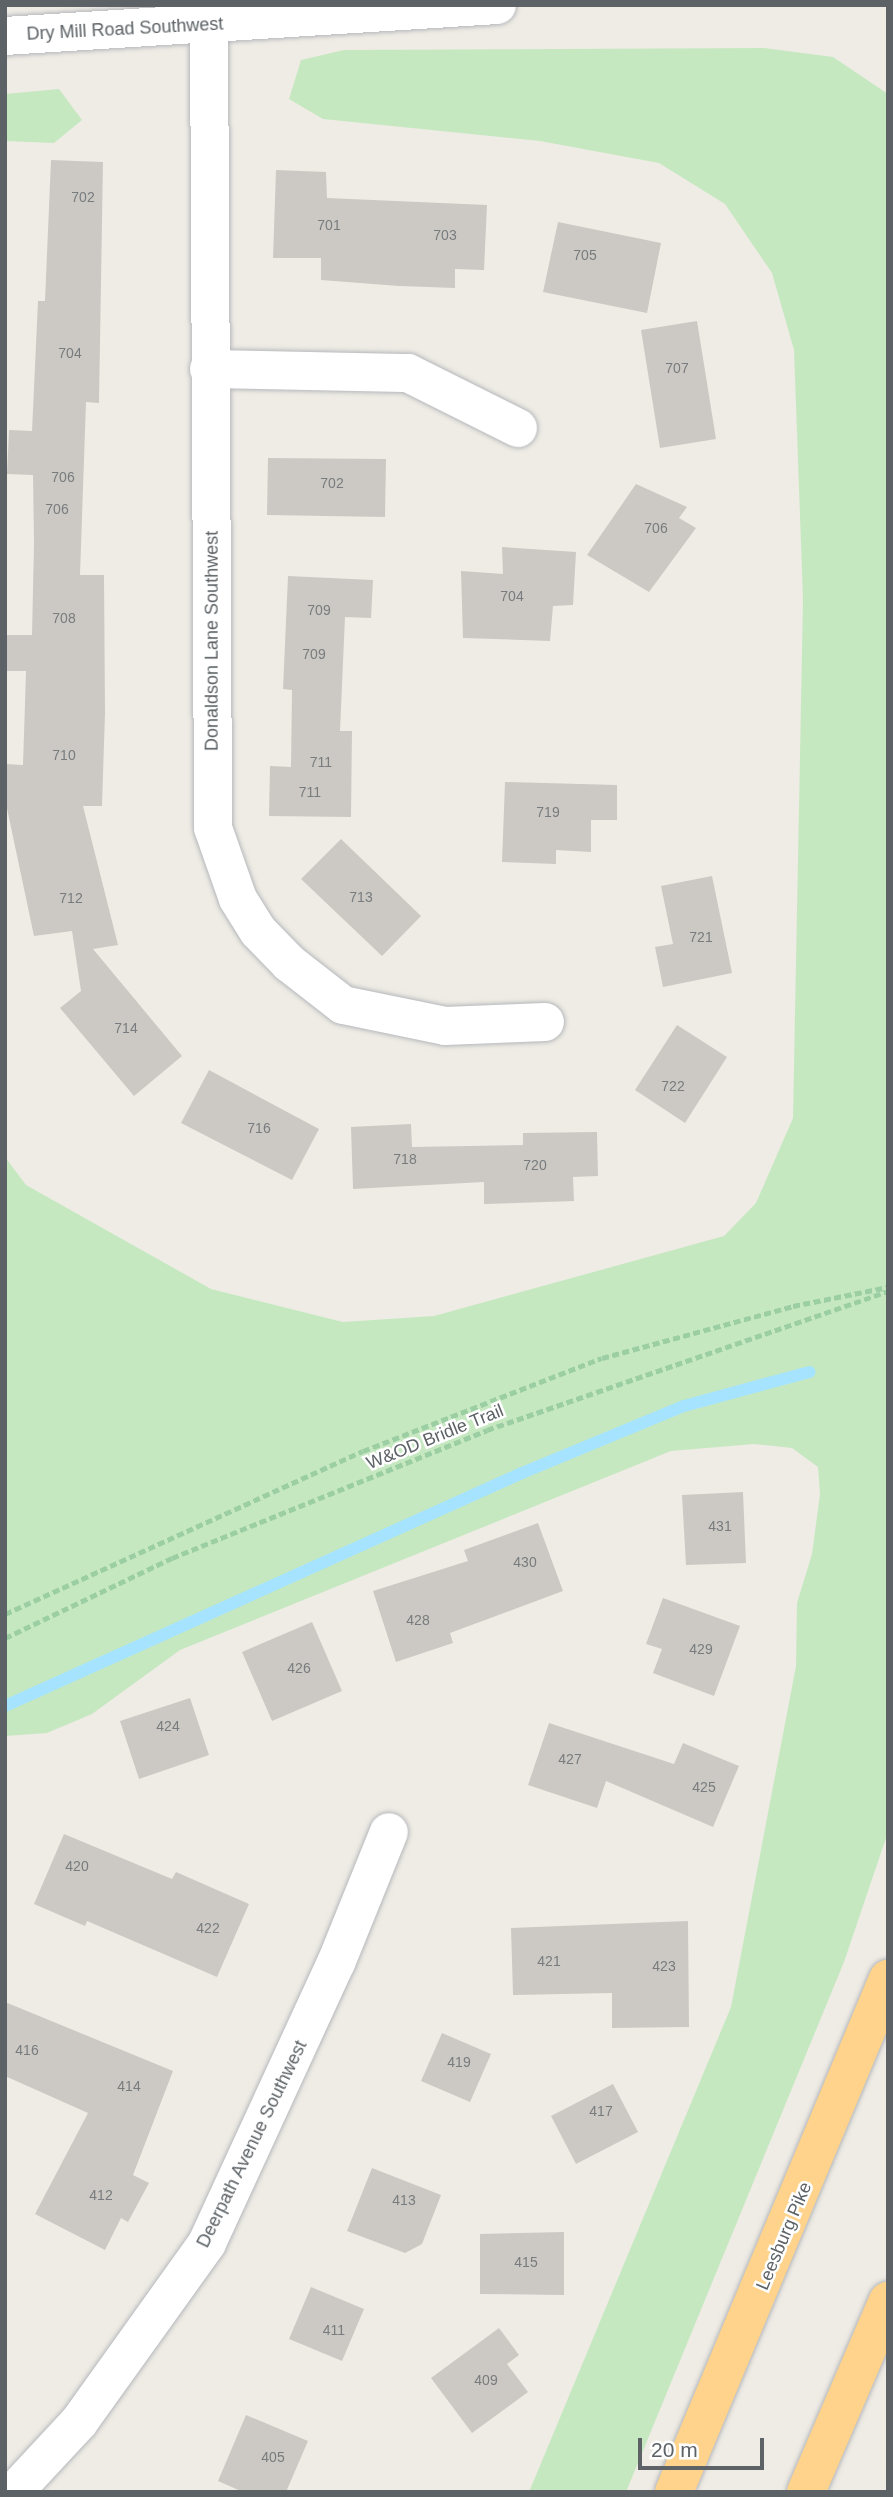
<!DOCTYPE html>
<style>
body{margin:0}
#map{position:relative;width:893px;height:2497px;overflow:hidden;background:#efece5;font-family:Arial,sans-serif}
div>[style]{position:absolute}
.green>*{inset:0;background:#c6e8c1}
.stream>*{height:12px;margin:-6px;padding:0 6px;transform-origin:6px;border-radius:6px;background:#a5e3ff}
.building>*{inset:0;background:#ccc9c4}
.path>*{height:4.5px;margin-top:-2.25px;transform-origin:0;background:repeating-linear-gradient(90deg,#9ccea4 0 7px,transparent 0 10.5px)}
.roads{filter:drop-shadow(0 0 2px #b5b8bc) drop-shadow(0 0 2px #b5b8bc)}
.street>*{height:38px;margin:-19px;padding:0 19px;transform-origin:19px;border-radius:19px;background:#fff}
.secondary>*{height:38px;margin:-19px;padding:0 19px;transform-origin:19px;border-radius:19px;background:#fff}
.highway>*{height:38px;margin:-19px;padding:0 19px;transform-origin:19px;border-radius:19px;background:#ffd38c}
span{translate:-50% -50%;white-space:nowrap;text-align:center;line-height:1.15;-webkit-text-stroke:5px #fff;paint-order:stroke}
.number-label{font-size:14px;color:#787c7e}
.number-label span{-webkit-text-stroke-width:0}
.street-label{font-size:18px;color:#5c6266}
.frame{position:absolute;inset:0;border:7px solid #5c6266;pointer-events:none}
.scale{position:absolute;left:638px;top:2438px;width:126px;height:32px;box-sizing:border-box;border:4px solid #5c6266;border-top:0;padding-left:9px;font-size:21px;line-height:24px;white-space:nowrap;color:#5c6266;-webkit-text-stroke:5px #fff;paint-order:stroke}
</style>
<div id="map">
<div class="green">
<div style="clip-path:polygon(764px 48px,833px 57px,888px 94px,888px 1832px,844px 1962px,626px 2492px,529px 2492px,731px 2007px,796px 1666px,797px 1603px,812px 1554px,820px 1494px,818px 1467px,792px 1448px,754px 1444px,671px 1451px,180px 1650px,92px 1714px,47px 1733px,5px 1736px,5px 1157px,26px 1185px,211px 1289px,343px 1322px,434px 1316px,724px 1236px,756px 1203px,793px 1118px,803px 599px,794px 350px,772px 273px,725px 204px,659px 163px,540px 141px,323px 119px,289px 99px,301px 60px,344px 50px)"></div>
<div style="clip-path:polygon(59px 89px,82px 120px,54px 143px,5px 141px,5px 94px)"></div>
</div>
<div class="stream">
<div style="left:5px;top:1706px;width:567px;rotate:-24.26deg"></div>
<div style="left:522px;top:1473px;width:175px;rotate:-22.5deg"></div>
<div style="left:684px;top:1406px;width:130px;rotate:-15.2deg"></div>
</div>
<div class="building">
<div style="clip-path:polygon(51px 160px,103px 162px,99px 403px,86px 402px,80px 575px,104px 575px,105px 713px,102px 806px,83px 806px,118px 945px,93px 949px,182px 1056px,134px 1096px,60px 1008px,81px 991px,72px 931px,34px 936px,5px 799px,5px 764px,23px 765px,26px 671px,5px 671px,5px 635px,32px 635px,34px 543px,33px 475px,7px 474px,9px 430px,32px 431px,38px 301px,45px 301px)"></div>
<div style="clip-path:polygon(276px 170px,326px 172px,327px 198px,487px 205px,484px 270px,455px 269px,455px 288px,399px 286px,321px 280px,321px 258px,273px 258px)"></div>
<div style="clip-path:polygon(558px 222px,661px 243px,647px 313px,543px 292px)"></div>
<div style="clip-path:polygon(697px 321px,716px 439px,660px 448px,641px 330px)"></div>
<div style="clip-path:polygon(268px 458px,386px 459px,385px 517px,267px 515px)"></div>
<div style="clip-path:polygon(636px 484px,687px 507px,679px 518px,696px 528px,649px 592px,587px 555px)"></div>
<div style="clip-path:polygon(502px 547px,576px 552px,573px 605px,553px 606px,550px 641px,463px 638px,461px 571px,503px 574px)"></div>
<div style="clip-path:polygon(288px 576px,373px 580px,371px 618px,345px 617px,340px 731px,352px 731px,351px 817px,269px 816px,270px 766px,291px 767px,292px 690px,283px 689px)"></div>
<div style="clip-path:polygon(505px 782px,617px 785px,617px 820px,591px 820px,591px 852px,556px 850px,556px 864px,502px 862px)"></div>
<div style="clip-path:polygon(341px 839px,421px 916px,382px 956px,301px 879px)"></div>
<div style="clip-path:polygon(712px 876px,732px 973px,663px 987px,655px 947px,673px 944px,661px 886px)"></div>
<div style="clip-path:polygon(677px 1025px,727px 1057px,685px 1123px,635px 1090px)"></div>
<div style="clip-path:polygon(209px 1070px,319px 1129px,292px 1180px,181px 1123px)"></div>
<div style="clip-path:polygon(411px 1124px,412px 1147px,523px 1145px,523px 1133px,597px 1132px,598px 1176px,573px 1177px,574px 1201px,484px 1204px,484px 1182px,353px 1189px,351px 1127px)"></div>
<div style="clip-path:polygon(743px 1492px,746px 1563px,686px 1565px,682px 1495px)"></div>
<div style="clip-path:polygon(538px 1523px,563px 1591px,450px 1633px,453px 1643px,396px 1662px,373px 1591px,468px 1561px,464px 1550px)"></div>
<div style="clip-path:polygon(663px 1598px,740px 1626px,714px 1696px,653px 1673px,662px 1649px,646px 1644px)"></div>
<div style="clip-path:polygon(312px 1622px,342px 1691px,272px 1721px,242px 1652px)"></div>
<div style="clip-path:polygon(190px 1698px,209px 1755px,139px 1779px,120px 1721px)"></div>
<div style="clip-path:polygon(549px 1723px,674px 1764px,683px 1743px,739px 1766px,713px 1827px,606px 1781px,597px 1808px,528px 1785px)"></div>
<div style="clip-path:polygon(64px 1834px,172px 1879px,176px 1872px,249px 1904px,217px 1977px,87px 1921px,85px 1926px,34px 1904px)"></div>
<div style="clip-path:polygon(688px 1921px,689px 2027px,612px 2028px,612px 1993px,513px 1995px,511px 1928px)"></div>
<div style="clip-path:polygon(5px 2002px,173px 2071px,133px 2175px,149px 2183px,128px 2222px,121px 2218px,105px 2250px,35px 2214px,88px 2113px,5px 2076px)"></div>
<div style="clip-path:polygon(442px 2033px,491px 2054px,470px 2102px,421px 2081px)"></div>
<div style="clip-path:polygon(613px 2084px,638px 2132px,576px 2164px,551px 2116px)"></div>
<div style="clip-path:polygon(372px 2168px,441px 2195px,422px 2244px,405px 2253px,347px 2231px)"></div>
<div style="clip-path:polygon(564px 2232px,564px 2295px,480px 2294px,480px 2234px)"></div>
<div style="clip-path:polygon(311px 2287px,364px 2309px,342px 2361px,289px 2339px)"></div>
<div style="clip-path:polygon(499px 2328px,519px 2355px,507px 2364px,528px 2392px,472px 2433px,431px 2378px)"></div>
<div style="clip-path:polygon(246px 2415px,308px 2441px,286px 2492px,243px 2492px,218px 2481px)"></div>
</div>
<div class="path">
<div style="left:5px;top:1614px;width:393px;rotate:-24.5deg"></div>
<div style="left:363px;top:1451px;width:256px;rotate:-21.3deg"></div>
<div style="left:602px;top:1358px;width:198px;rotate:-15.2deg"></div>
<div style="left:793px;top:1306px;width:97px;rotate:-11.3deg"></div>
<div style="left:5px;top:1638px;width:185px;rotate:-25.6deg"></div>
<div style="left:172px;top:1558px;width:340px;rotate:-22.1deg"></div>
<div style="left:487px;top:1430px;width:424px;rotate:-19.1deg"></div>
</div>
<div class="roads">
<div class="street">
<div style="left:209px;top:24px;width:804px;rotate:89.71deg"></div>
<div style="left:213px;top:828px;width:75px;rotate:70.6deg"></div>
<div style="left:238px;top:899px;width:38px;rotate:58deg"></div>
<div style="left:258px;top:931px;width:45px;rotate:45.9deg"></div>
<div style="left:289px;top:963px;width:68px;rotate:37.9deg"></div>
<div style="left:343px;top:1005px;width:104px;rotate:11.6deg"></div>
<div style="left:445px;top:1026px;width:100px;rotate:-2.3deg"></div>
<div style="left:209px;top:369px;width:199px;rotate:1.2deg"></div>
<div style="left:408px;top:373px;width:123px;rotate:26.6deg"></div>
<div style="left:14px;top:2492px;width:96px;rotate:-47.1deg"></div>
<div style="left:79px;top:2422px;width:220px;rotate:-54.4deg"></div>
<div style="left:207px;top:2243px;width:308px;rotate:-65.3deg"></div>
<div style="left:336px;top:1963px;width:141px;rotate:-68deg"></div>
</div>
<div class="secondary">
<div style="left:5px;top:36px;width:493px;rotate:-3.6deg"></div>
</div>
<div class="highway">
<div style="left:674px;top:2492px;width:556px;rotate:-67.36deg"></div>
<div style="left:806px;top:2492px;width:208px;rotate:-66.8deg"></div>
</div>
</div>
<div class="number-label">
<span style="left:83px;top:197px">702</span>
<span style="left:329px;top:225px">701</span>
<span style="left:445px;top:235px">703</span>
<span style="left:585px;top:255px">705</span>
<span style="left:70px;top:353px">704</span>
<span style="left:677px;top:368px">707</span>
<span style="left:63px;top:477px">706</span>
<span style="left:332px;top:483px">702</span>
<span style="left:57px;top:509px">706</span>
<span style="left:656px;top:528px">706</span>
<span style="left:512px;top:596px">704</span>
<span style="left:319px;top:610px">709</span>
<span style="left:64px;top:618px">708</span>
<span style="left:314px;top:654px">709</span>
<span style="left:64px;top:755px">710</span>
<span style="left:321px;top:762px">711</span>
<span style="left:310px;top:792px">711</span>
<span style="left:548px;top:812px">719</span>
<span style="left:361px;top:897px">713</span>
<span style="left:71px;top:898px">712</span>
<span style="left:701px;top:937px">721</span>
<span style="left:126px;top:1028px">714</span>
<span style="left:673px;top:1086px">722</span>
<span style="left:259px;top:1128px">716</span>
<span style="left:405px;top:1159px">718</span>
<span style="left:535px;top:1165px">720</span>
<span style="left:720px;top:1526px">431</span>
<span style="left:525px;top:1562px">430</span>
<span style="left:418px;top:1620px">428</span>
<span style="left:701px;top:1649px">429</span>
<span style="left:299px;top:1668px">426</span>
<span style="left:168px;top:1726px">424</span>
<span style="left:570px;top:1759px">427</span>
<span style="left:704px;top:1787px">425</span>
<span style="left:77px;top:1866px">420</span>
<span style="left:208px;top:1928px">422</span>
<span style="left:549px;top:1961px">421</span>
<span style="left:664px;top:1966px">423</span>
<span style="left:27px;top:2050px">416</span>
<span style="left:459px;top:2062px">419</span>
<span style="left:129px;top:2086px">414</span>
<span style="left:601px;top:2111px">417</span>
<span style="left:101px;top:2195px">412</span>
<span style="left:404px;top:2200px">413</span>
<span style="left:526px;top:2262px">415</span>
<span style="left:334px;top:2330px">411</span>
<span style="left:486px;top:2380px">409</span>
<span style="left:273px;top:2457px">405</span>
</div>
<div class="street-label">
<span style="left:125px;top:29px;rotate:-3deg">Dry Mill Road Southwest</span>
<span style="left:212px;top:641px;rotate:-90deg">Donaldson Lane Southwest</span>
<span style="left:435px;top:1437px;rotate:-22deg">W&amp;OD Bridle Trail</span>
<span style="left:252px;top:2144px;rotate:-64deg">Deerpath Avenue Southwest</span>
<span style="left:784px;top:2236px;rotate:-67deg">Leesburg Pike</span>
</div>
<div class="frame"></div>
<div class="scale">20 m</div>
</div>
